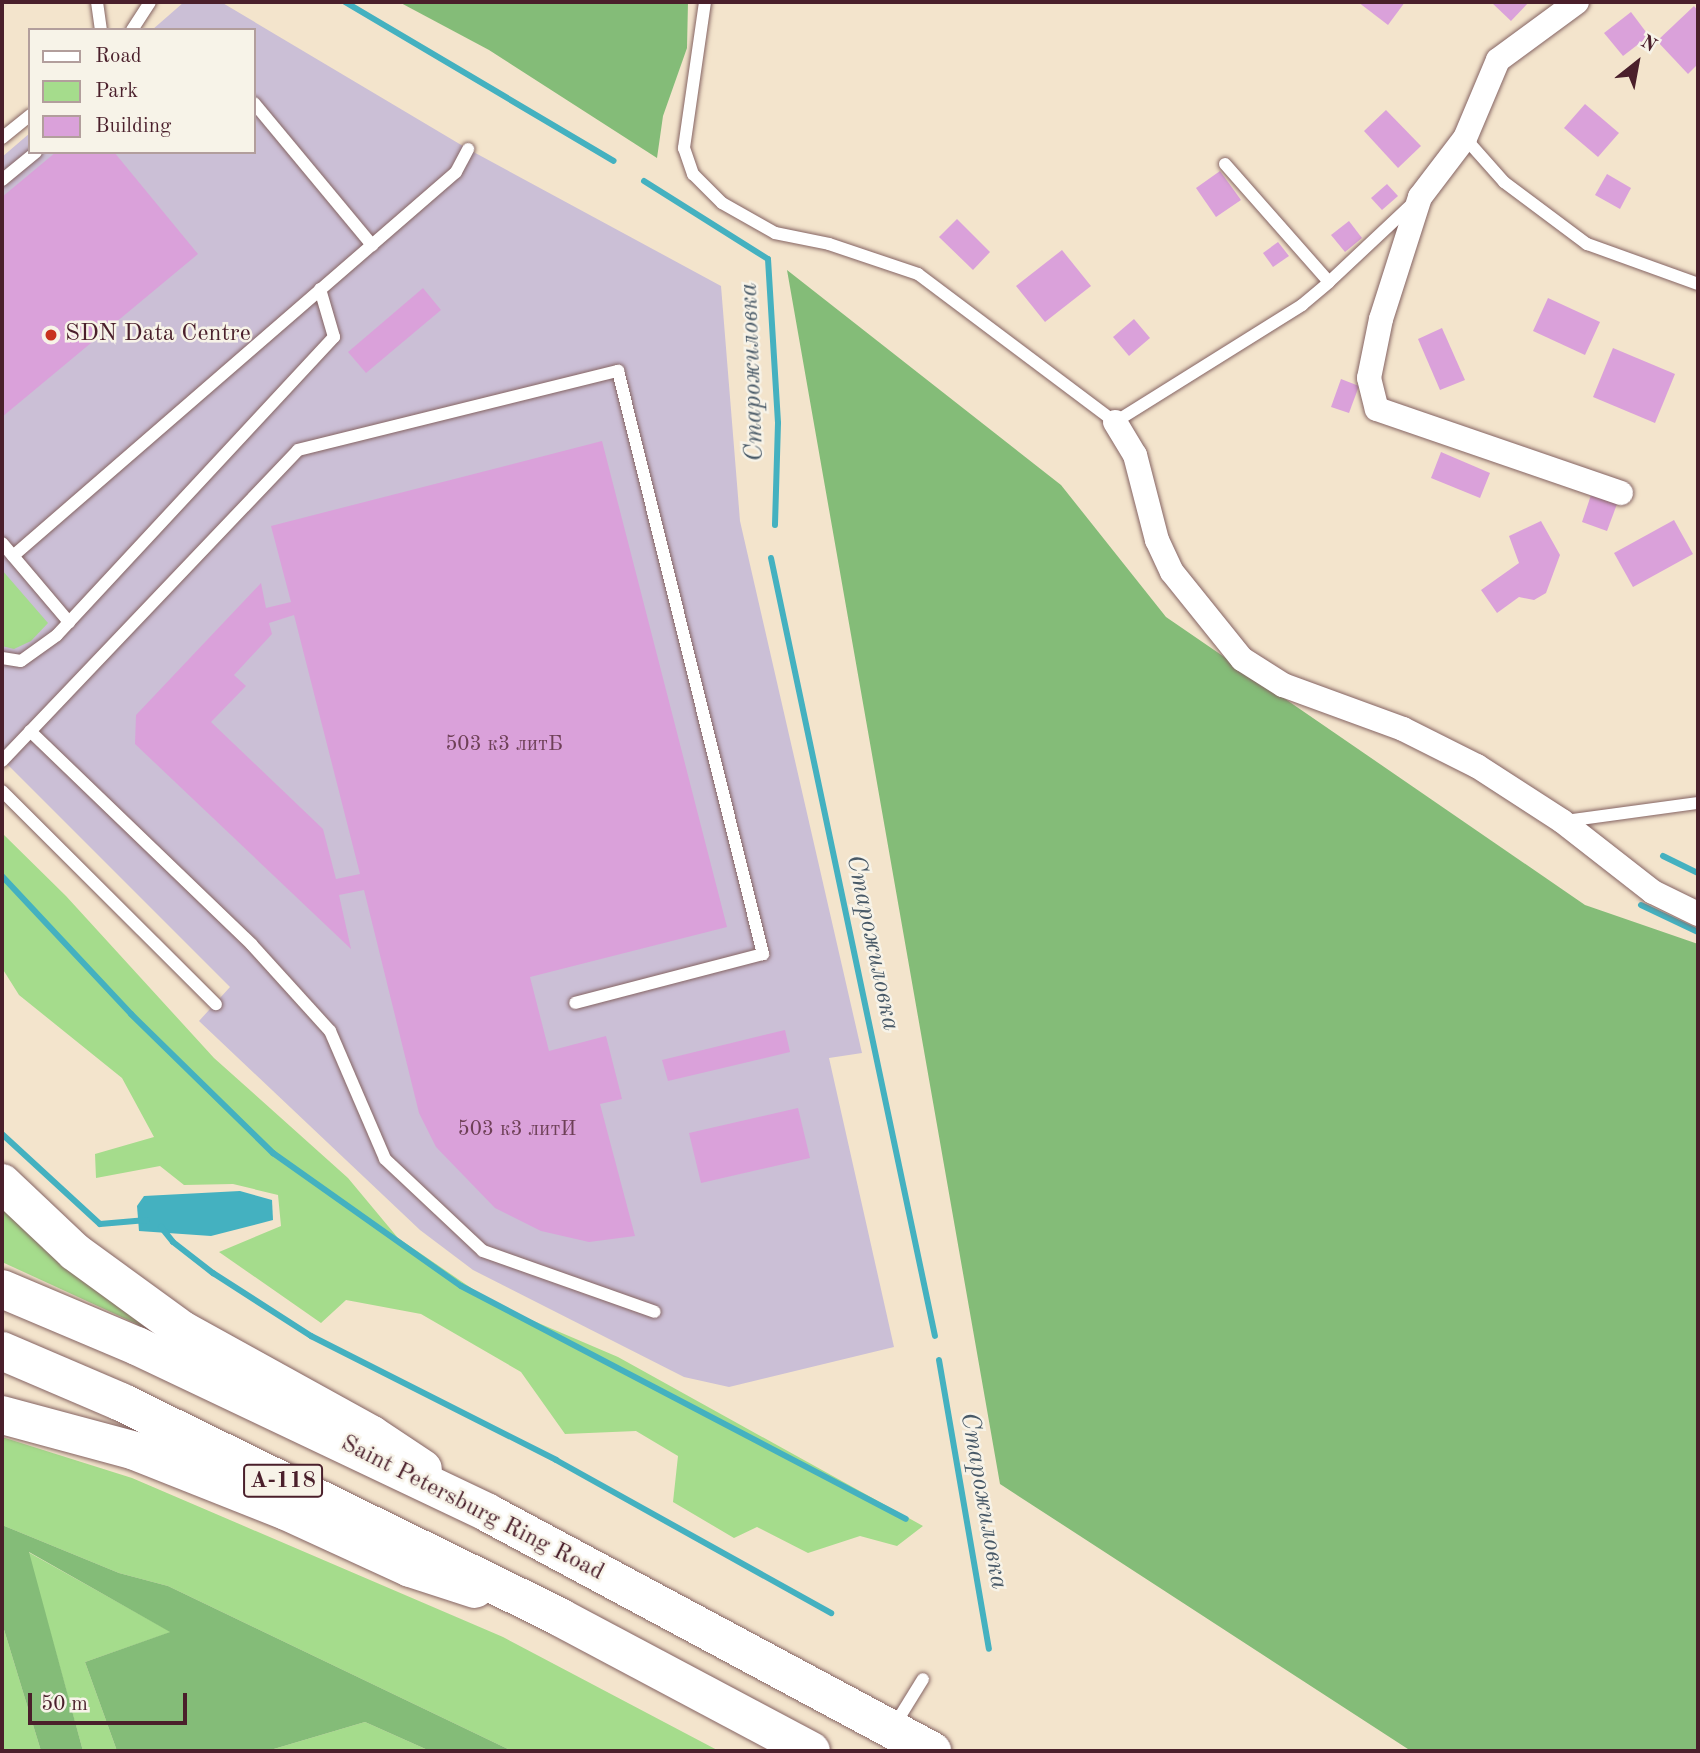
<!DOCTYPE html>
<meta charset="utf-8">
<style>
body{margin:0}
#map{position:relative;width:1700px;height:1753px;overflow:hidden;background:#f3e4cc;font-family:"Old Standard TT",serif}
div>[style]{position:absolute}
.industrial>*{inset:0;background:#cbbfd6}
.green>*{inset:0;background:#a5dc8c}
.forest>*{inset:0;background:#84bc78}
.water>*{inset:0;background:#44b1c0}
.stream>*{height:6px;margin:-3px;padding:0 3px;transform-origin:3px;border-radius:3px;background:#44b1c0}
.building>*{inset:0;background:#daa1da}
.roads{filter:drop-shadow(0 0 2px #856463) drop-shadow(0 0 2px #856463)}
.service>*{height:12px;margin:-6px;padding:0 6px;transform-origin:6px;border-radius:6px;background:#fff}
.minor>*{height:24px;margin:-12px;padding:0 12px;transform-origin:12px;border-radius:12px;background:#fff}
.primary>*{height:38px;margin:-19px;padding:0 19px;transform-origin:19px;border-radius:19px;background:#fff}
.motorway>*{height:38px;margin:-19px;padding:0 19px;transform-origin:19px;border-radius:19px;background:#fff}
.dots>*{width:19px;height:19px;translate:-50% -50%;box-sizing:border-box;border:4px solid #f7f3e8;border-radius:50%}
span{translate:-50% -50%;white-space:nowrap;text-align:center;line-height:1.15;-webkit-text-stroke:5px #f7f3e8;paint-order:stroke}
.number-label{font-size:21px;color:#6e4057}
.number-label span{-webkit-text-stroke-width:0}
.shield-label span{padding:2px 5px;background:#f7f3e8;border:2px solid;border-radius:5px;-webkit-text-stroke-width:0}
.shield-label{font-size:23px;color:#4a1f2b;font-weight:700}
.poi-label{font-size:24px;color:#4a1f2b}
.left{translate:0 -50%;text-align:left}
.street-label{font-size:24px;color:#4a1f2b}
.water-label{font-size:26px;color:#485967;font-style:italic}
.frame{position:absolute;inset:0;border:4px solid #4a1f2b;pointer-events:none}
.legend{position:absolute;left:28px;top:28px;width:228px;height:126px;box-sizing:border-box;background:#f7f3e8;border:2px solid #b29e9c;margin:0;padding:9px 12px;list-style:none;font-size:21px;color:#4a1f2b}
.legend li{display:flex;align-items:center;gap:14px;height:35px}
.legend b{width:35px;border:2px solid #b29e9c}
.north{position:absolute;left:1602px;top:28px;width:70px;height:70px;-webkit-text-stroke:5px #f7f3e8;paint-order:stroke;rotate:31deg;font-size:19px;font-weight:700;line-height:28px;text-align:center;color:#4a1f2b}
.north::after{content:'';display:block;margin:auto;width:24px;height:32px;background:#4a1f2b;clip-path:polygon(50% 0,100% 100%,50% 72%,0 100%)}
.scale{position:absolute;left:28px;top:1693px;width:159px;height:32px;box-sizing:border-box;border:4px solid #4a1f2b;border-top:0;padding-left:9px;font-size:21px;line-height:24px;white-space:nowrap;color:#4a1f2b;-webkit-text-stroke:5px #f7f3e8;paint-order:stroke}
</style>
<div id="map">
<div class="industrial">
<div style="clip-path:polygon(184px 2px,221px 2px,468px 149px,721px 286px,740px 521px,862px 1053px,829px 1058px,894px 1347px,729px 1387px,684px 1377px,473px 1270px,420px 1230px,199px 1021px,230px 987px,2px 759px,2px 157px,30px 133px,30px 152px,254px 152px,254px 30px,152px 30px)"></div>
</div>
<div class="green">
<div style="clip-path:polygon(2px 570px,48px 623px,31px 641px,14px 649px,2px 646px)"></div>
<div style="clip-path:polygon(2px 833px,66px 896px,214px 1058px,348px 1178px,398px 1238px,496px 1305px,618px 1357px,923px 1526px,897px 1546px,860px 1536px,808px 1553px,757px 1527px,734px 1538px,673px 1502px,678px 1456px,636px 1431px,565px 1434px,521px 1372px,421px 1314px,346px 1300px,321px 1323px,219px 1252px,281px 1226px,278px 1195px,233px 1184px,184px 1185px,160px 1166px,96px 1178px,95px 1154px,154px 1137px,122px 1078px,19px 995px,2px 968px)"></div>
<div style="clip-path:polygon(2px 1206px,152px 1331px,2px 1262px)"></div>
<div style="clip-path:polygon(2px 1437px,132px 1478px,503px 1637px,719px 1751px,512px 1751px,168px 1586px,119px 1573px,2px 1525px)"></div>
<div style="clip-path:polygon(28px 1552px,171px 1632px,85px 1662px,117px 1751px,83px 1751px)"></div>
<div style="clip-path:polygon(2px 1623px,41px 1751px,2px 1751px)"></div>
<div style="clip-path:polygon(365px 1722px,430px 1751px,267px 1751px)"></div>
</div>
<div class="forest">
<div style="clip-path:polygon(399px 2px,688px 2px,687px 48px,663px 116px,657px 158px,489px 50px)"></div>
<div style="clip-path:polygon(787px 270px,1061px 485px,1166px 617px,1585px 905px,1698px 944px,1698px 1751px,1411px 1751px,1000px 1484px)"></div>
<div style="clip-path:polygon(2px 1525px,119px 1573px,168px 1586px,512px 1751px,430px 1751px,365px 1722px,267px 1751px,117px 1751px,85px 1662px,170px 1632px,29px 1552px,83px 1751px,41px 1751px,2px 1623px)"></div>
</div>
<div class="water">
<div style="clip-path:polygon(240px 1191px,272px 1200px,273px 1220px,211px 1236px,139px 1231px,137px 1206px,144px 1196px)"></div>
</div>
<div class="stream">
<div style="left:345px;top:2px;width:312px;rotate:30.6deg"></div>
<div style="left:644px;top:181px;width:146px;rotate:32.2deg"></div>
<div style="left:768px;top:259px;width:164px;rotate:86.5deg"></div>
<div style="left:778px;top:423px;width:102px;rotate:91.7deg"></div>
<div style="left:771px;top:558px;width:795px;rotate:78.1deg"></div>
<div style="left:1663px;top:856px;width:39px;rotate:26deg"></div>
<div style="left:2px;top:876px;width:189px;rotate:46.9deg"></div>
<div style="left:131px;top:1014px;width:199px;rotate:44.4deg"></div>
<div style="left:273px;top:1153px;width:230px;rotate:35.3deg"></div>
<div style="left:461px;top:1286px;width:502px;rotate:27.64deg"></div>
<div style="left:1641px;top:905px;width:63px;rotate:25.3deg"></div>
<div style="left:2px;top:1134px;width:133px;rotate:42.6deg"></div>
<div style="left:100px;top:1224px;width:47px;rotate:-4.9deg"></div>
<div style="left:161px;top:1227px;width:19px;rotate:51deg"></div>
<div style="left:173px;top:1242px;width:51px;rotate:37.8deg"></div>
<div style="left:213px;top:1273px;width:117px;rotate:32.7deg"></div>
<div style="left:311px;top:1336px;width:275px;rotate:26.8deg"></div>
<div style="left:556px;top:1460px;width:315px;rotate:29.1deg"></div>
<div style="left:939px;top:1360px;width:293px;rotate:80.2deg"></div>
</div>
<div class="building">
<div style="clip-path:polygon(1358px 2px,1405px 2px,1388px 25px)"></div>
<div style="clip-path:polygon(1491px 2px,1529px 2px,1511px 21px)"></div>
<div style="clip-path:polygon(1694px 6px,1698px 11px,1698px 64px,1688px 74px,1657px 41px)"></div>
<div style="clip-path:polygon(1631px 12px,1649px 36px,1623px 56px,1604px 33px)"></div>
<div style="clip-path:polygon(1585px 104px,1619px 133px,1598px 157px,1564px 128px)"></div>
<div style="clip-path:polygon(1386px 110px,1421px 146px,1398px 168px,1364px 131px)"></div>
<div style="clip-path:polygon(56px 152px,114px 152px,198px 254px,2px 417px,2px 197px)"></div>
<div style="clip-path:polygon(1220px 171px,1241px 200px,1216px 217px,1196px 188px)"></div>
<div style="clip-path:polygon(1607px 174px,1631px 188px,1620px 209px,1595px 195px)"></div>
<div style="clip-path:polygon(1387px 184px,1398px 196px,1382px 210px,1371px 198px)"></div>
<div style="clip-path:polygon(957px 219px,990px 252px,973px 270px,939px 237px)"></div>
<div style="clip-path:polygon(1349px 221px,1362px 238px,1345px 252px,1331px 235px)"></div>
<div style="clip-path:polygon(1278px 242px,1289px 256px,1273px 267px,1263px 253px)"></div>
<div style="clip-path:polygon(1062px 250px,1091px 286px,1045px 322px,1016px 286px)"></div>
<div style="clip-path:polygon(423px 288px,441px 310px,366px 373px,348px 352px)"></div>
<div style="clip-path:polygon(1548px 298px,1600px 322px,1585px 355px,1533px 331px)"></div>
<div style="clip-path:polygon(1134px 319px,1150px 338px,1129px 356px,1113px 337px)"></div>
<div style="clip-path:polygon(1442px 328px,1465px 380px,1440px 390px,1418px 339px)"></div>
<div style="clip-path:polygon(1613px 348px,1675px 374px,1655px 423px,1593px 397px)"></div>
<div style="clip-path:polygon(1341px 379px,1359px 386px,1349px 413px,1331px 407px)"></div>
<div style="clip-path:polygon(evenodd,602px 441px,727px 927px,530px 977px,549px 1051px,606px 1036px,622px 1099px,600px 1104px,635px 1236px,589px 1242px,541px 1231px,495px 1208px,436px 1147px,419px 1113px,364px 890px,339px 895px,351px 949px,135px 744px,136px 715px,261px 583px,266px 608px,291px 602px,271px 526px,602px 441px,294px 615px,360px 874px,336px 879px,323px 829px,211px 722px,246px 686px,234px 675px,272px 634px,269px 623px,294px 615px)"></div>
<div style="clip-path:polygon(1441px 452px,1490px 473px,1480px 498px,1431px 478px)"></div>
<div style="clip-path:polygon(1591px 495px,1617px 504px,1607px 531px,1582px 522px)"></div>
<div style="clip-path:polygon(1674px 520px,1693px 554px,1633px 587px,1614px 553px)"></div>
<div style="clip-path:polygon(1541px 521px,1560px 555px,1546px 593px,1534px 600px,1519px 597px,1497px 613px,1481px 590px,1519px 563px,1509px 536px)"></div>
<div style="clip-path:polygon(785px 1030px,790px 1052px,668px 1081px,662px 1060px)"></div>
<div style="clip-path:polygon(798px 1108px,810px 1158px,701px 1183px,689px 1133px)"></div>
</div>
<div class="roads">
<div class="service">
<div style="left:97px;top:2px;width:28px;rotate:82deg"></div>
<div style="left:705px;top:2px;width:148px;rotate:98.2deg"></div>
<div style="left:684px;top:148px;width:28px;rotate:71deg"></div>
<div style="left:693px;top:174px;width:41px;rotate:45deg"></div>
<div style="left:722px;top:203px;width:61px;rotate:29.5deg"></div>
<div style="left:775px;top:233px;width:55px;rotate:11.5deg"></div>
<div style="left:829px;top:244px;width:94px;rotate:18.6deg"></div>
<div style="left:918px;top:274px;width:246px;rotate:36.9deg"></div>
<div style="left:1115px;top:422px;width:221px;rotate:-32deg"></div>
<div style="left:1302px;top:305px;width:35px;rotate:-40deg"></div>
<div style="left:132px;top:30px;width:33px;rotate:-57deg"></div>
<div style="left:254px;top:103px;width:185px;rotate:50.3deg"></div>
<div style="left:2px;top:138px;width:36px;rotate:-39deg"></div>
<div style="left:1465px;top:138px;width:59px;rotate:48.4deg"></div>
<div style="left:1504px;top:182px;width:104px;rotate:36.8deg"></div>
<div style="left:1587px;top:244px;width:118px;rotate:19.8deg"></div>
<div style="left:1225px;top:164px;width:157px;rotate:48.6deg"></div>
<div style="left:1329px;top:282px;width:112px;rotate:-43.2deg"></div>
<div style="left:2px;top:180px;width:44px;rotate:-39.5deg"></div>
<div style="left:2px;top:543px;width:104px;rotate:49.7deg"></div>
<div style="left:13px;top:556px;width:586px;rotate:-40.92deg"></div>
<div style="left:456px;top:172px;width:26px;rotate:-62deg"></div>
<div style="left:2px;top:658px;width:19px;rotate:9deg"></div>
<div style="left:21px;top:661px;width:44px;rotate:-35.8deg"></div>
<div style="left:57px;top:635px;width:407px;rotate:-47.1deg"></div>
<div style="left:334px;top:337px;width:50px;rotate:-106.3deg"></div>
<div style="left:30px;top:731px;width:308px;rotate:43.9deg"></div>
<div style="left:252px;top:945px;width:116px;rotate:47.8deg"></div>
<div style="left:330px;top:1031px;width:139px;rotate:66.7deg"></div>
<div style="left:385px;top:1159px;width:134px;rotate:43.2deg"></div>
<div style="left:483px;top:1251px;width:182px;rotate:19.5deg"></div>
<div style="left:2px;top:761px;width:429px;rotate:-46.4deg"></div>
<div style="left:298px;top:450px;width:330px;rotate:-13.9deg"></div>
<div style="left:618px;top:371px;width:601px;rotate:76.03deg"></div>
<div style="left:763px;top:954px;width:194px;rotate:165.4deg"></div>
<div style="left:2px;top:791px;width:302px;rotate:44.9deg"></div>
<div style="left:1566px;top:821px;width:133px;rotate:-7.8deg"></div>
<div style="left:894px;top:1726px;width:55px;rotate:-58.3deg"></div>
</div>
<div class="minor">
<div style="left:1577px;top:2px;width:98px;rotate:143.7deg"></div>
<div style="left:1498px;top:60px;width:85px;rotate:112.9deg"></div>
<div style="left:1465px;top:138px;width:74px;rotate:127.3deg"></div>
<div style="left:1420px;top:197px;width:128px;rotate:107.7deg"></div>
<div style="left:1381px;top:319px;width:60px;rotate:101.5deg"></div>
<div style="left:1369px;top:378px;width:32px;rotate:76deg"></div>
<div style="left:1377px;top:409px;width:258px;rotate:19deg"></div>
<div style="left:1115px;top:422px;width:39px;rotate:59deg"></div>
<div style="left:1135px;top:455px;width:88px;rotate:75.5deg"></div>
<div style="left:1157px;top:540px;width:35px;rotate:65deg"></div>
<div style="left:1172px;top:572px;width:112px;rotate:51.2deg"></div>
<div style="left:1242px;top:659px;width:49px;rotate:32.4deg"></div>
<div style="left:1283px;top:685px;width:128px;rotate:20.1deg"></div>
<div style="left:1403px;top:729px;width:83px;rotate:26.6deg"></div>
<div style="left:1477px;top:766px;width:101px;rotate:32.9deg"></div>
<div style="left:1562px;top:821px;width:115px;rotate:38deg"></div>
<div style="left:1653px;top:892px;width:50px;rotate:26.1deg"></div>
</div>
<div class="primary">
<div style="left:2px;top:1183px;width:100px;rotate:43.4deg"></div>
<div style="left:75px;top:1252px;width:132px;rotate:36.1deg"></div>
<div style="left:182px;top:1330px;width:217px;rotate:28.9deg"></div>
<div style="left:372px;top:1435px;width:61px;rotate:33.7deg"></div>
<div style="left:2px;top:1415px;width:138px;rotate:15.1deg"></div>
<div style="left:135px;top:1451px;width:162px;rotate:21.7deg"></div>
<div style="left:286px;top:1511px;width:136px;rotate:24.7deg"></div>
<div style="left:410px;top:1568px;width:68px;rotate:17.9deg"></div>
</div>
<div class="motorway">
<div style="left:2px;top:1289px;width:147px;rotate:22.9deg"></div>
<div style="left:137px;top:1346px;width:389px;rotate:25.4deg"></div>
<div style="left:488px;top:1513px;width:504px;rotate:28.19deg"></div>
<div style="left:2px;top:1351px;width:129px;rotate:23.2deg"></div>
<div style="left:121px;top:1402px;width:490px;rotate:26.1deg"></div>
<div style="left:561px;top:1618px;width:283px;rotate:28deg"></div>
</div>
</div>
<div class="dots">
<div style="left:51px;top:335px;background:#c8321e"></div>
</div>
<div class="number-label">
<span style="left:504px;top:745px">503 к3 литБ</span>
<span style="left:517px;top:1130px">503 к3 литИ</span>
</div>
<div class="shield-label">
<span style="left:283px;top:1481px">А-118</span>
</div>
<div class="poi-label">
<span class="left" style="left:65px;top:335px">SDN Data Centre</span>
</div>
<div class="street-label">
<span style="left:472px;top:1509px;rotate:27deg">Saint Petersburg Ring Road</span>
</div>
<div class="water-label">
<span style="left:753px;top:372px;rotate:-92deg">Старожиловка</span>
<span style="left:872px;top:943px;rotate:78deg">Старожиловка</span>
<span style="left:983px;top:1501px;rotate:80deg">Старожиловка</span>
</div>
<div class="frame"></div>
<ul class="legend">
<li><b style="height:9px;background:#fff"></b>Road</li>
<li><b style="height:19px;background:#a5dc8c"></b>Park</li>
<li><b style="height:19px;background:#daa1da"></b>Building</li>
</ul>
<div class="north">N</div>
<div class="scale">50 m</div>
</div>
